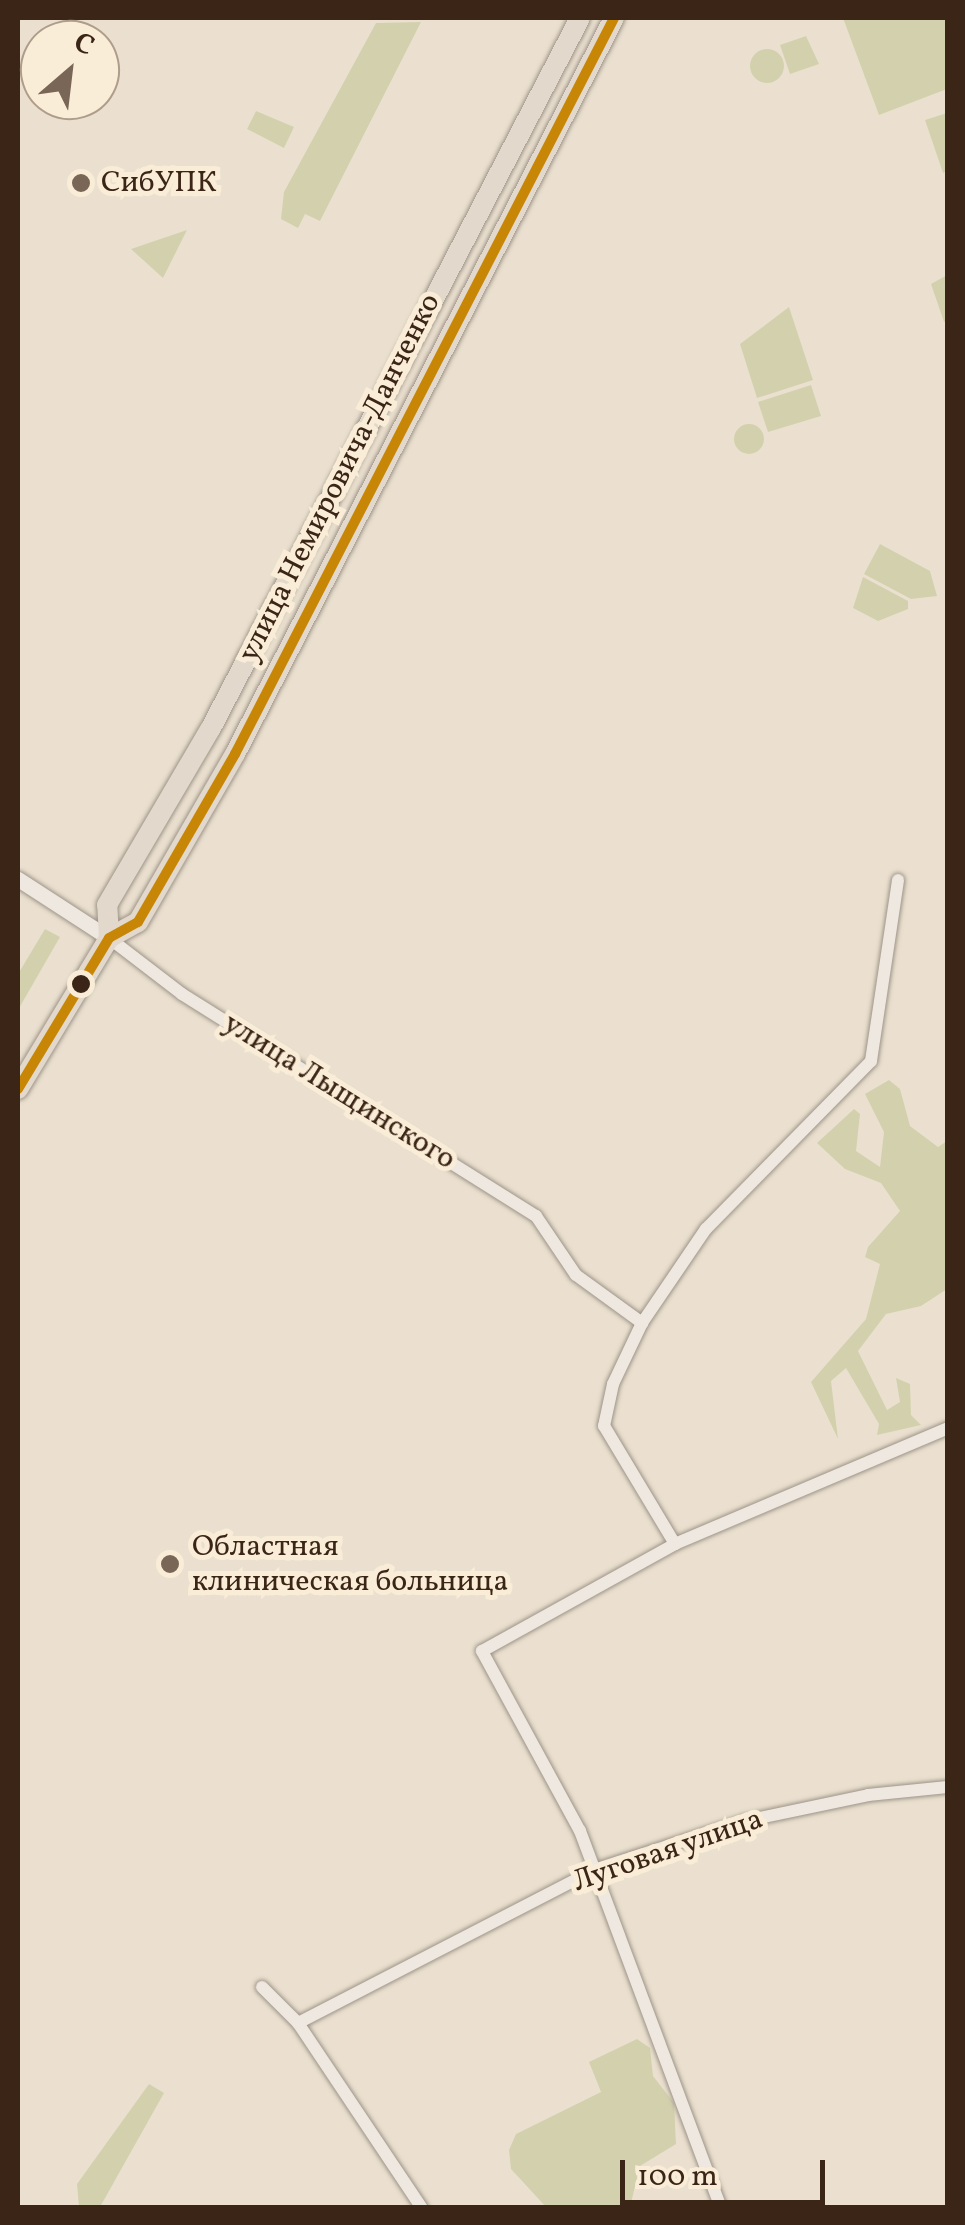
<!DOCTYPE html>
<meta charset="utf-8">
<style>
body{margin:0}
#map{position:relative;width:965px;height:2225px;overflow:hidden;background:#ebe0cf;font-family:Vollkorn,serif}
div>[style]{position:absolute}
.green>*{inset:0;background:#d3d1ad}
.round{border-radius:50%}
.roads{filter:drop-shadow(0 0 2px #9d9488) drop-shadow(0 0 2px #9d9488)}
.minor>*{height:12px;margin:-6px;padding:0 6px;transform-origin:6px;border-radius:6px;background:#eee8e0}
.tertiary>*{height:15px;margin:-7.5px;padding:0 7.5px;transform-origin:7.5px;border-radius:7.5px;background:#eee8e0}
.primary>*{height:20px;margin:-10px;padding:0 10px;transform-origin:10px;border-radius:10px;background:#e2d8cb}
.bus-1>*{height:10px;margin:-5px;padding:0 5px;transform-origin:5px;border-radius:5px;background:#c88606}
.dots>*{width:28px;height:28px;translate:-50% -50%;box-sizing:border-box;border:5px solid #faedd8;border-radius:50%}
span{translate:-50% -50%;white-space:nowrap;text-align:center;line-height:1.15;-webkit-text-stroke:10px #faedd8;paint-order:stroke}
.poi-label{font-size:30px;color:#3b2516}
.left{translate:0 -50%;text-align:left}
.street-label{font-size:30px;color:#3b2516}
.frame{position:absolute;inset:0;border:20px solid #3b2516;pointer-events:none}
.north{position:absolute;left:20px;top:20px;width:100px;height:100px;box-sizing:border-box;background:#faedd8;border:2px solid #ae9d8a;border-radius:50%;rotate:28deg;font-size:28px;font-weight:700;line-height:40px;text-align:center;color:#3b2516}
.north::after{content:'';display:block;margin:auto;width:35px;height:45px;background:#796657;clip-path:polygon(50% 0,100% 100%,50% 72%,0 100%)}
.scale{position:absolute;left:620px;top:2160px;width:205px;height:45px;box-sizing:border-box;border:5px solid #3b2516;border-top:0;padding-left:12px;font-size:30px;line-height:35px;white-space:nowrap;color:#3b2516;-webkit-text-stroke:8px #faedd8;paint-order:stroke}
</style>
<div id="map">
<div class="green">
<div style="clip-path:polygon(843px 18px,947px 18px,947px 89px,879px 115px)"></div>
<div style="clip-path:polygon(421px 22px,320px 221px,305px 214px,298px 228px,281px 219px,284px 192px,376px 23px)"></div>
<div style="clip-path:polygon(806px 36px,819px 64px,790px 74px,780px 45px)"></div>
<div class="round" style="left:750px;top:49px;width:34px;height:34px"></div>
<div style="clip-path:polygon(256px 111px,294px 127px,284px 148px,247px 129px)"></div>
<div style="clip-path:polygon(947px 113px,947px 171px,943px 173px,925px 120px)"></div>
<div style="clip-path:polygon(187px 230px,163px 278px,131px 249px)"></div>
<div style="clip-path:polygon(947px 275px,947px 320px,944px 322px,931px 284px)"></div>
<div style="clip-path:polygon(789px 307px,813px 380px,757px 398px,740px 344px)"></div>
<div style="clip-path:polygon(811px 385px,821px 416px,768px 432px,758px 402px)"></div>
<div class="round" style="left:734px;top:424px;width:30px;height:30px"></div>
<div style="clip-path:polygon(880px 544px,930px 571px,937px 596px,911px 599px,864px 574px)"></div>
<div style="clip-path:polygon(863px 577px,908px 601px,908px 609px,878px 621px,853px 608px)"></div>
<div style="clip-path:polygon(45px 929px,60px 937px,18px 1010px,18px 974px)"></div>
<div style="clip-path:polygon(889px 1080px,900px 1089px,910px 1126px,938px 1147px,947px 1141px,947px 1289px,921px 1306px,886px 1314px,858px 1351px,887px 1410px,900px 1402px,896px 1378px,910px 1384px,911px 1415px,921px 1425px,877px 1435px,879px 1424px,846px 1368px,831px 1381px,838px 1439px,811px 1382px,866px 1319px,880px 1264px,865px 1257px,868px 1247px,900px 1211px,881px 1183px,845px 1169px,817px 1143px,854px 1109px,860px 1114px,856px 1151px,880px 1167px,884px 1132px,865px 1094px)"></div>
<div style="clip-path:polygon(637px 2039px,650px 2048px,653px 2076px,674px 2103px,676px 2144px,640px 2166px,630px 2207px,546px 2207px,511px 2169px,509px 2150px,516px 2134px,601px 2092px,589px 2062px)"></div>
<div style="clip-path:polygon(149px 2084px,164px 2093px,100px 2207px,79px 2207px,77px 2184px)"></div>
</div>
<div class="roads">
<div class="minor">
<div style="left:109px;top:938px;width:92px;rotate:37.5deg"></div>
<div style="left:182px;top:994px;width:418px;rotate:32.1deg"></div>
<div style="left:536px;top:1216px;width:71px;rotate:55.9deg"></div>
<div style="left:576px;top:1275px;width:82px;rotate:36deg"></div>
<div style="left:675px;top:1544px;width:138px;rotate:-121deg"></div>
<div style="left:604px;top:1426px;width:43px;rotate:-77.9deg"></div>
<div style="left:613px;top:1384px;width:68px;rotate:-64.6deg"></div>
<div style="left:642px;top:1323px;width:114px;rotate:-55.8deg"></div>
<div style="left:706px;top:1229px;width:235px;rotate:-45.5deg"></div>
<div style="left:871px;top:1061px;width:183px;rotate:-81.5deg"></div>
<div style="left:262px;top:1987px;width:51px;rotate:45deg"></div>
<div style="left:298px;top:2023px;width:223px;rotate:56.2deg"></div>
<div style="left:298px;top:2023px;width:333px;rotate:-27.3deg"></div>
<div style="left:594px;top:1870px;width:159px;rotate:-18deg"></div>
<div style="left:745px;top:1821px;width:126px;rotate:-11.9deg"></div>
<div style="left:868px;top:1795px;width:80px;rotate:-5.7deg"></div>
<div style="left:721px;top:2208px;width:403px;rotate:-110.5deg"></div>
<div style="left:580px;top:1831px;width:205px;rotate:-118.6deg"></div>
<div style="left:482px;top:1651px;width:221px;rotate:-29deg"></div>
<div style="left:675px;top:1544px;width:297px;rotate:-23deg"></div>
</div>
<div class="tertiary">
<div style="left:18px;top:879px;width:108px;rotate:33deg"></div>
</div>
<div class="primary">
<div style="left:109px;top:938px;width:33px;rotate:-93deg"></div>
<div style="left:107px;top:905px;width:205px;rotate:-59.6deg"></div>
<div style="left:211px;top:728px;width:800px;rotate:-62.54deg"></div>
<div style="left:18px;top:1089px;width:176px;rotate:-58.9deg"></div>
<div style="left:109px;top:938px;width:33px;rotate:-29deg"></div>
<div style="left:138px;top:922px;width:194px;rotate:-60deg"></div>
<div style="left:235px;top:754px;width:828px;rotate:-62.75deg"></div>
</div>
</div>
<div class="bus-1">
<div style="left:18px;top:1089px;width:176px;rotate:-58.9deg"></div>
<div style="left:109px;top:938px;width:33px;rotate:-29deg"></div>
<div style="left:138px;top:922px;width:194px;rotate:-60deg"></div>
<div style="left:235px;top:754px;width:828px;rotate:-62.75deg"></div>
</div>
<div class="dots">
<div style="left:81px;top:183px;background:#796657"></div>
<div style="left:81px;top:984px;background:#3b2516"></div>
<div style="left:170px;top:1564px;background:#796657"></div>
</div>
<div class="poi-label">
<span class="left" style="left:101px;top:183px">СибУПК</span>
<span class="left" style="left:192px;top:1564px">Областная<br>клиническая больница</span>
</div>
<div class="street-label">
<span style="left:340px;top:478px;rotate:-63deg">улица Немировича-Данченко</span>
<span style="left:339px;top:1092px;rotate:32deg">улица Лыщинского</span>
<span style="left:668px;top:1851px;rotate:-19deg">Луговая улица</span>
</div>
<div class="frame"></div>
<div class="north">С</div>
<div class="scale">100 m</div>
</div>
